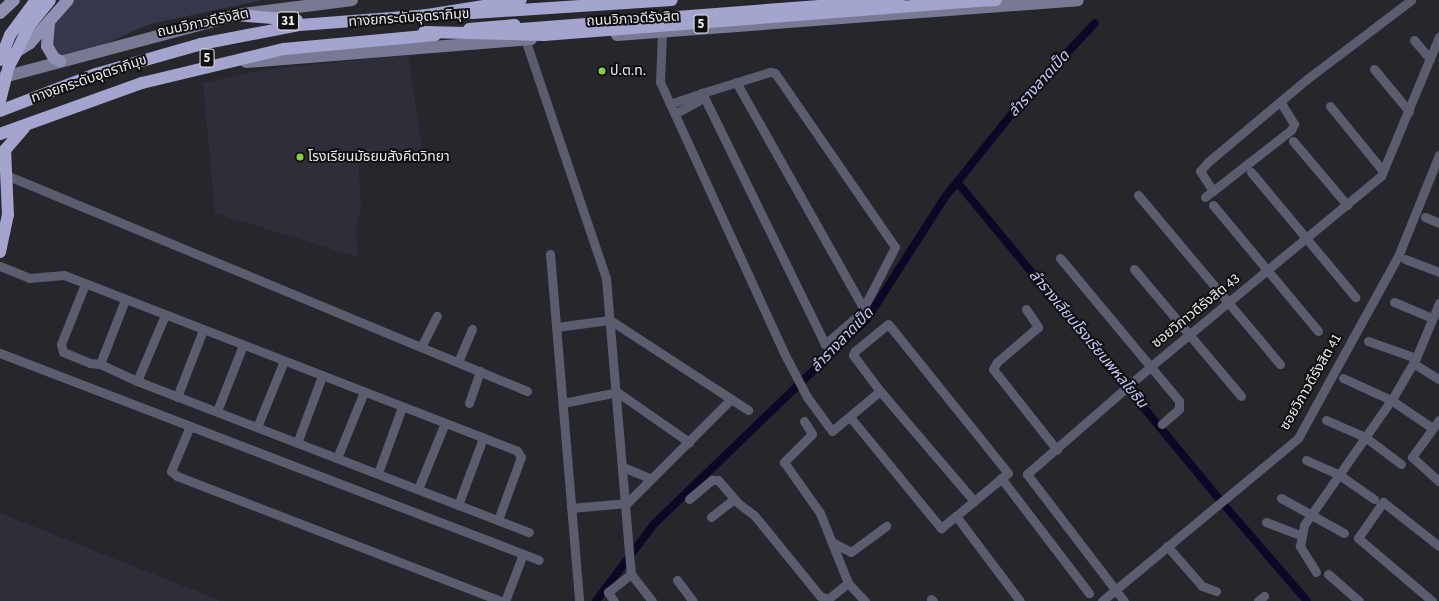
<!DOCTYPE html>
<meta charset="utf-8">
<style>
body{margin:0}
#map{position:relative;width:1439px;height:601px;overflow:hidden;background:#26272c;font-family:"Source Sans 3","Noto Sans Thai",sans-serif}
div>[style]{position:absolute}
.built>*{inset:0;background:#2e2e39}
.green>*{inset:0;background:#36374d}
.canal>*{height:8px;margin:-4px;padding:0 4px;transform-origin:4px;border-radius:4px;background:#0b0725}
.street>*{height:9px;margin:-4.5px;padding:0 4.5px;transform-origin:4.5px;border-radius:4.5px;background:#5b5c6d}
.secondary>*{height:12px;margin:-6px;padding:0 6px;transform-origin:6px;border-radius:6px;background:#787a94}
.primary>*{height:12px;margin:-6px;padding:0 6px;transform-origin:6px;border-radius:6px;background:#8f91b3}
.highway>*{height:12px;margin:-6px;padding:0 6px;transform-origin:6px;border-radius:6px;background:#a3a5ce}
.highway-bridge>*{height:12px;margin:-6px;padding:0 6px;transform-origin:6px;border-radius:6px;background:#a3a5ce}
.dots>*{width:11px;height:11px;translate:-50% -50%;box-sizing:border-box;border:2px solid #101012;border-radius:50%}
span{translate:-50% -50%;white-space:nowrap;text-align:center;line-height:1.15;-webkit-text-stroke:4px #101012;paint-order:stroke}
.shield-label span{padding:1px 3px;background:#101012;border:1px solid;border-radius:3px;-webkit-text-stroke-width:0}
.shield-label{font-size:13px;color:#ececef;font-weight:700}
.street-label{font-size:14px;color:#ececef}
.poi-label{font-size:14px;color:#ececef}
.left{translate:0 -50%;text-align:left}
.water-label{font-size:15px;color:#c8cafe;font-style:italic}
</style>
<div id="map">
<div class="built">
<div style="clip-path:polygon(408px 55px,423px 155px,358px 158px,361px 206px,356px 230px,358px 257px,215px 213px,203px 83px,263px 70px)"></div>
<div style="clip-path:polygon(0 513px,221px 601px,0 601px)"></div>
</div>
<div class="green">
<div style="clip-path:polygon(71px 0,263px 0,150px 24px,107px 43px,87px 56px,54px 56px,46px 37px,54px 17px)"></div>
</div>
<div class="canal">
<div style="left:957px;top:182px;width:409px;rotate:50.4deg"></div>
<div style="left:1225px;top:506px;width:125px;rotate:49.2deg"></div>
<div style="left:596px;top:601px;width:96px;rotate:-53deg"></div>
<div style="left:654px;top:524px;width:296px;rotate:-43.9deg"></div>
<div style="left:867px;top:319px;width:145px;rotate:-57.4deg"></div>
<div style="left:945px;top:197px;width:124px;rotate:-51.2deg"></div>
<div style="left:1023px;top:100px;width:105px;rotate:-46.9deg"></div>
</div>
<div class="street">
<div style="left:662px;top:33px;width:49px;rotate:92.3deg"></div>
<div style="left:660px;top:82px;width:296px;rotate:65.4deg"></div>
<div style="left:783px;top:351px;width:52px;rotate:62.4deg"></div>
<div style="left:807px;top:397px;width:42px;rotate:53.7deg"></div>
<div style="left:832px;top:431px;width:62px;rotate:-39.8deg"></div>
<div style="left:525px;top:39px;width:252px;rotate:71.3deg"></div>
<div style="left:606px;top:278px;width:297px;rotate:85.2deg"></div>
<div style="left:631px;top:574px;width:34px;rotate:52deg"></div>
<div style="left:1414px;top:40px;width:25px;rotate:50deg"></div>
<div style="left:1374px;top:69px;width:55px;rotate:50.2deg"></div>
<div style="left:770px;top:72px;width:5px;rotate:11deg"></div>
<div style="left:775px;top:73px;width:211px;rotate:55.4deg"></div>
<div style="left:895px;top:247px;width:74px;rotate:117.3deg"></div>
<div style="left:861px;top:313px;width:48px;rotate:139.3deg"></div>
<div style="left:825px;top:344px;width:280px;rotate:-116.1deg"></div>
<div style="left:702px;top:93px;width:71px;rotate:-17.2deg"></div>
<div style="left:736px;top:82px;width:258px;rotate:60.6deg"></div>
<div style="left:670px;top:104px;width:34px;rotate:-19deg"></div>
<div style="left:702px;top:93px;width:9px;rotate:117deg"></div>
<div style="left:698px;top:101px;width:26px;rotate:151deg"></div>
<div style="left:1330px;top:106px;width:84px;rotate:50.8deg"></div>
<div style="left:1293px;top:141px;width:84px;rotate:49.8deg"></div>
<div style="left:1251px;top:172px;width:163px;rotate:50.2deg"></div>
<div style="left:6px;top:175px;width:564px;rotate:22.52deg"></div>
<div style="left:1213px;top:191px;width:24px;rotate:-123deg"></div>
<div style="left:1200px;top:171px;width:12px;rotate:-48deg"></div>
<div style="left:1208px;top:162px;width:129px;rotate:-40deg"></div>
<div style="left:1307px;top:79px;width:131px;rotate:-37.2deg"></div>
<div style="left:1138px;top:195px;width:221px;rotate:50deg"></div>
<div style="left:1205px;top:197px;width:109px;rotate:-37.9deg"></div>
<div style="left:1291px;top:130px;width:7px;rotate:-63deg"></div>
<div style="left:1294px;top:124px;width:26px;rotate:-122deg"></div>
<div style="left:1213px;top:205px;width:164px;rotate:50.2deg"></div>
<div style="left:1425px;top:217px;width:15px;rotate:23deg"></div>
<div style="left:550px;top:254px;width:348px;rotate:85.2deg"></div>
<div style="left:1060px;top:258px;width:186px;rotate:50.2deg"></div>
<div style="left:1179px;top:401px;width:8px;rotate:90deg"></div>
<div style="left:1179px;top:409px;width:23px;rotate:139deg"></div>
<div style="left:1405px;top:259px;width:36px;rotate:21deg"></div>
<div style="left:0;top:266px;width:31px;rotate:22deg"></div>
<div style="left:29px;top:278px;width:35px;rotate:-5deg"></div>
<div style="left:64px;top:275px;width:486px;rotate:21.2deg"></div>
<div style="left:517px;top:451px;width:7px;rotate:56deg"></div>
<div style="left:521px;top:457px;width:67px;rotate:110.1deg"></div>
<div style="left:1134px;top:269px;width:166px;rotate:49.9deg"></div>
<div style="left:85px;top:284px;width:65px;rotate:111.8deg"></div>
<div style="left:61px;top:344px;width:8px;rotate:76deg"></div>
<div style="left:63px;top:352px;width:29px;rotate:22deg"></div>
<div style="left:90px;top:363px;width:10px;rotate:6deg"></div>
<div style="left:100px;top:364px;width:41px;rotate:24.7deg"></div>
<div style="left:137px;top:381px;width:420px;rotate:21.1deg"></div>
<div style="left:1394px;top:302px;width:41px;rotate:22.8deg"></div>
<div style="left:1026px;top:309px;width:22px;rotate:56deg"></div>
<div style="left:1038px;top:327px;width:54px;rotate:139.5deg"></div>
<div style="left:997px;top:362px;width:8px;rotate:120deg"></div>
<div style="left:993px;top:369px;width:103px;rotate:51.7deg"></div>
<div style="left:556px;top:327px;width:54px;rotate:-7.4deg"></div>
<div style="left:610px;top:320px;width:165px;rotate:33.1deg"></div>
<div style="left:1368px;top:341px;width:51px;rotate:19.5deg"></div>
<div style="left:421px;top:347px;width:35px;rotate:-63deg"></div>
<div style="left:0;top:353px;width:577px;rotate:21.01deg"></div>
<div style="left:458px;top:362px;width:36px;rotate:-67deg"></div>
<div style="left:1413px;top:363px;width:31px;rotate:32deg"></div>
<div style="left:100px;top:364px;width:69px;rotate:-68.7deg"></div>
<div style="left:1343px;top:378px;width:53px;rotate:24.6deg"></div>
<div style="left:1391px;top:400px;width:45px;rotate:34deg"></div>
<div style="left:137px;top:381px;width:72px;rotate:-67deg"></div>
<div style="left:177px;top:397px;width:72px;rotate:-68.8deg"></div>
<div style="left:469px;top:403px;width:34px;rotate:-71deg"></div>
<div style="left:563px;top:403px;width:55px;rotate:-11.5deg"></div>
<div style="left:617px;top:392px;width:88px;rotate:34.8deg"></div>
<div style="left:217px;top:411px;width:71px;rotate:-68.5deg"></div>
<div style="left:850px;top:417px;width:144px;rotate:50.7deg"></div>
<div style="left:941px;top:528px;width:19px;rotate:-39deg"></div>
<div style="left:956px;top:516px;width:67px;rotate:-39.6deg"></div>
<div style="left:1008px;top:473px;width:191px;rotate:-128.8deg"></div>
<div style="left:888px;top:324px;width:43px;rotate:140.7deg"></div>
<div style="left:855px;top:351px;width:4px;rotate:117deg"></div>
<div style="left:853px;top:355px;width:45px;rotate:53.1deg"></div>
<div style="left:880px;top:391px;width:145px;rotate:49.5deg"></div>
<div style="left:1326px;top:420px;width:43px;rotate:23.6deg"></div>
<div style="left:1365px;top:437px;width:45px;rotate:36.9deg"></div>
<div style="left:1439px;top:420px;width:46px;rotate:126.1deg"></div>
<div style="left:1412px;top:457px;width:36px;rotate:42deg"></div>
<div style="left:804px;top:421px;width:15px;rotate:58deg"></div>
<div style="left:812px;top:434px;width:40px;rotate:135deg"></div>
<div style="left:784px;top:462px;width:62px;rotate:54.8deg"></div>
<div style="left:820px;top:513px;width:75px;rotate:68.2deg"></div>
<div style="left:190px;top:426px;width:49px;rotate:112.9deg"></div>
<div style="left:171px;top:471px;width:8px;rotate:40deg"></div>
<div style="left:177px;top:476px;width:347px;rotate:21.1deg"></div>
<div style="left:257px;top:427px;width:71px;rotate:-67.8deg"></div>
<div style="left:297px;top:443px;width:72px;rotate:-69.5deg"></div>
<div style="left:337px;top:458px;width:71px;rotate:-67.8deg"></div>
<div style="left:1306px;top:460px;width:35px;rotate:24deg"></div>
<div style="left:1338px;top:474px;width:44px;rotate:34.8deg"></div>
<div style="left:623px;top:467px;width:30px;rotate:23deg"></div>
<div style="left:378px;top:473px;width:70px;rotate:-70deg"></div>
<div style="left:1001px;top:478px;width:145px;rotate:52.6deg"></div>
<div style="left:418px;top:489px;width:71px;rotate:-67.8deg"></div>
<div style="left:1281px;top:498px;width:72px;rotate:29.1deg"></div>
<div style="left:689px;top:499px;width:30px;rotate:-40deg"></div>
<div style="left:712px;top:480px;width:6px"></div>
<div style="left:718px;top:480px;width:30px;rotate:49deg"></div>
<div style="left:738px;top:503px;width:20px;rotate:37deg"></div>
<div style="left:754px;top:515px;width:104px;rotate:50.8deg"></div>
<div style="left:820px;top:596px;width:9px;rotate:21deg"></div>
<div style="left:828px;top:599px;width:26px;rotate:-39deg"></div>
<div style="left:458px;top:505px;width:72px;rotate:-69.5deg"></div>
<div style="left:571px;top:508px;width:56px;rotate:-5.1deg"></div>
<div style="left:627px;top:503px;width:147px;rotate:-45deg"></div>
<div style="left:956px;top:516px;width:106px;rotate:53deg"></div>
<div style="left:711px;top:517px;width:29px;rotate:-38deg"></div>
<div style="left:1266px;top:522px;width:36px;rotate:21deg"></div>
<div style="left:834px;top:543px;width:19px;rotate:28deg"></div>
<div style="left:851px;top:552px;width:44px;rotate:-36.6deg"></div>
<div style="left:1167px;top:546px;width:53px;rotate:48.8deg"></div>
<div style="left:1202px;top:586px;width:15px;rotate:20deg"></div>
<div style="left:1316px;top:572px;width:31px;rotate:-122deg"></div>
<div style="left:1300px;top:546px;width:21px;rotate:-79deg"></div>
<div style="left:1304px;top:525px;width:157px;rotate:-55.1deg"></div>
<div style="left:1394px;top:396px;width:44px;rotate:-59.9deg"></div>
<div style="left:1416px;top:358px;width:60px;rotate:-67.3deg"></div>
<div style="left:1328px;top:574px;width:41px;rotate:41.1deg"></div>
<div style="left:677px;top:580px;width:26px;rotate:53deg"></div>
<div style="left:848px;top:583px;width:25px;rotate:47deg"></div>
<div style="left:931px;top:599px;width:3px;rotate:45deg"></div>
<div style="left:505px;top:601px;width:50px;rotate:-69deg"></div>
<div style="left:614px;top:601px;width:11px;rotate:-124deg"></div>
<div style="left:608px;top:592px;width:29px;rotate:-38deg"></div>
<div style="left:1102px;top:601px;width:255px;rotate:-39.7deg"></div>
<div style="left:1298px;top:438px;width:210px;rotate:-61.2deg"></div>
<div style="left:1399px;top:254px;width:107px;rotate:-68deg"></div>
<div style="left:1124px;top:601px;width:160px;rotate:-127.4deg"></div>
<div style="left:1027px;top:474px;width:163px;rotate:-41deg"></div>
<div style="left:1150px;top:367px;width:300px;rotate:-39.6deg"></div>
<div style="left:1381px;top:176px;width:151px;rotate:-67.4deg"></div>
<div style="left:1258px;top:601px;width:8px;rotate:-40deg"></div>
<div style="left:1432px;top:601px;width:97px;rotate:-139.6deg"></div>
<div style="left:1358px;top:538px;width:44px;rotate:-55.2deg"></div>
<div style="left:1383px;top:502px;width:71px;rotate:38.2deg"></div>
</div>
<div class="secondary">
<div style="left:617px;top:35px;width:462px;rotate:-4.3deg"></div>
<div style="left:246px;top:62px;width:286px;rotate:-4.6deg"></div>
<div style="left:0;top:78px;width:244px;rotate:-14.9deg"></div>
<div style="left:236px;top:15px;width:117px;rotate:-7.4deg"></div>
</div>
<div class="primary">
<div style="left:0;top:13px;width:19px;rotate:-43deg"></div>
<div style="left:49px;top:23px;width:23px;rotate:95deg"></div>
<div style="left:47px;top:46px;width:14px;rotate:60deg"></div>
<div style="left:54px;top:58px;width:7px;rotate:27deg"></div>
<div style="left:11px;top:55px;width:22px;rotate:-32deg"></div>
<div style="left:30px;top:43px;width:57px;rotate:-48.5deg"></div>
</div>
<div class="highway">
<div style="left:977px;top:1px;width:19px;rotate:-3deg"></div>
<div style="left:472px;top:13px;width:200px;rotate:-3.7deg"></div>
<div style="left:236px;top:15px;width:61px;rotate:4.7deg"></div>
<div style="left:469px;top:29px;width:46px;rotate:-5deg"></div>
<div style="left:507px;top:30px;width:393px;rotate:-4.4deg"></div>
<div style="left:0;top:111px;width:103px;rotate:-21.1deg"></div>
<div style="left:96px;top:74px;width:109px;rotate:-15.9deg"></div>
<div style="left:201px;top:44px;width:101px;rotate:-10.9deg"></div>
<div style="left:300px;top:25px;width:131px;rotate:-4.4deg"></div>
<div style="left:0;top:134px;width:151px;rotate:-19.8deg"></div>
<div style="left:142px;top:83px;width:146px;rotate:-13.5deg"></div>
<div style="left:284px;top:49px;width:152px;rotate:-5.3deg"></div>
<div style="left:0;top:252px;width:38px;rotate:-78deg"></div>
<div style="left:8px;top:215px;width:65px;rotate:-92.6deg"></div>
<div style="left:5px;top:150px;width:29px;rotate:-49deg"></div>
</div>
<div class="highway-bridge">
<div style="left:421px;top:16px;width:101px;rotate:-9.1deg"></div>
<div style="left:424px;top:32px;width:120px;rotate:1.4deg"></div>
<div style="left:544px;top:35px;width:434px;rotate:-4.5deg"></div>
<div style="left:0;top:60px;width:27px;rotate:-68deg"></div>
<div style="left:10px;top:35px;width:44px;rotate:-53.4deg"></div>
<div style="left:0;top:101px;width:36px;rotate:-76deg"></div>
<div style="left:9px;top:66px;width:21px;rotate:-62deg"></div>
<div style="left:19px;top:47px;width:23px;rotate:-65deg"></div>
<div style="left:29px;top:26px;width:33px;rotate:-51deg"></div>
</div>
<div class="dots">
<div style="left:602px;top:71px;background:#8ace48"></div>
<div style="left:300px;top:157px;background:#8ace48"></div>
</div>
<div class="shield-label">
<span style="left:288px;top:21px">31</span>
<span style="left:701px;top:24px">5</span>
<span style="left:207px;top:58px">5</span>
</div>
<div class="street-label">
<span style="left:409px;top:18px;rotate:-4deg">ทางยกระดับอุตราภิมุข</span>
<span style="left:633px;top:19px;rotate:-3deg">ถนนวิภาวดีรังสิต</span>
<span style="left:203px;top:23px;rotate:-12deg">ถนนวิภาวดีรังสิต</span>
<span style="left:89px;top:79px;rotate:-19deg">ทางยกระดับอุตราภิมุข</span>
<span style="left:1196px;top:311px;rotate:-39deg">ซอยวิภาวดีรังสิต 43</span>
<span style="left:1311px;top:382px;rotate:-60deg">ซอยวิภาวดีรังสิต 41</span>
</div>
<div class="poi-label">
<span class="left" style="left:610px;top:71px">ป.ต.ท.</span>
<span class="left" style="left:308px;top:157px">โรงเรียนมัธยมสังคีตวิทยา</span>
</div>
<div class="water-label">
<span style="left:1039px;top:84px;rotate:-48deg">ลำรางลาดเป็ด</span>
<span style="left:1088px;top:339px;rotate:50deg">ลำรางเลียบโรงเรียนพหลโยธิน</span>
<span style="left:842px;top:340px;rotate:-46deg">ลำรางลาดเป็ด</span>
</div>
</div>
